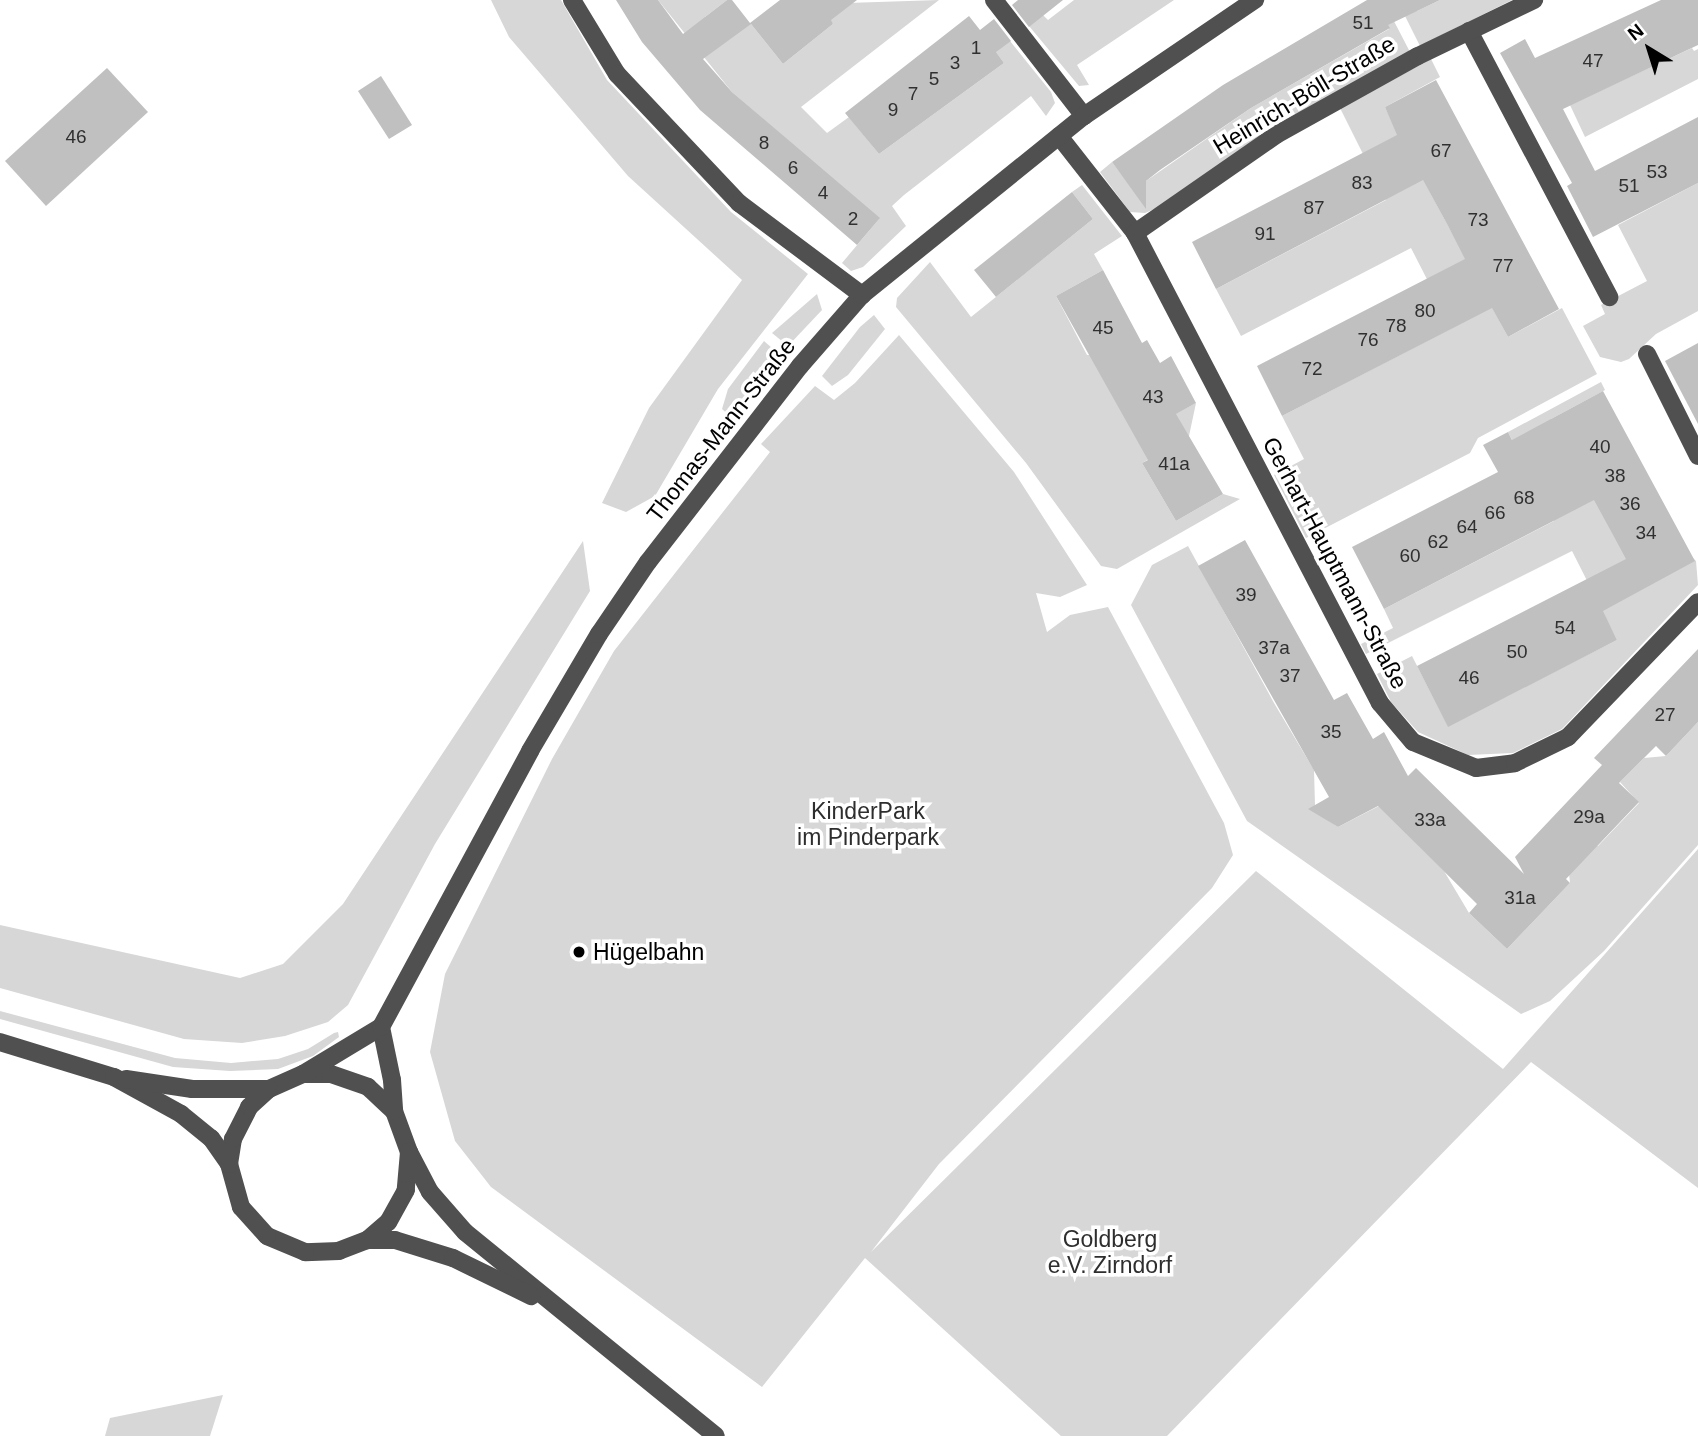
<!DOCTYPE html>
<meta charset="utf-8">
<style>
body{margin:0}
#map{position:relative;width:1698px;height:1436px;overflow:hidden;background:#fff;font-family:Arial,sans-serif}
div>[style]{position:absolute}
.green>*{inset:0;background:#d7d7d7}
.building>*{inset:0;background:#c0c0c0}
.minor>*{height:18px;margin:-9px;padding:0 9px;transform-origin:9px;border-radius:9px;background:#505050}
.dots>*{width:19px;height:19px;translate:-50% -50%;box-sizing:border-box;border:4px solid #fff;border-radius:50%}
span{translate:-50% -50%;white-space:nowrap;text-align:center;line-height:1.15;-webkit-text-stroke:7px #fff;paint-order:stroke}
.number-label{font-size:19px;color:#303030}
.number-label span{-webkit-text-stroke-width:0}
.street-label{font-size:23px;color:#000}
.park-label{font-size:23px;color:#2e2e2e}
.poi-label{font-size:23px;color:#000}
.left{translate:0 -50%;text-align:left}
.north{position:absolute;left:1614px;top:14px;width:70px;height:70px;-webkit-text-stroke:5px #fff;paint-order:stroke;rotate:322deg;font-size:19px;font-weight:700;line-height:28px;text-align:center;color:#000}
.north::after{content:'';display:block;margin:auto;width:24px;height:32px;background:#000;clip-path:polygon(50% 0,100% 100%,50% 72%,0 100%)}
</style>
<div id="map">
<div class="green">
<div style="clip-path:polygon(491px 0,561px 0,607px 80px,731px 212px,808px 274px,718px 389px,655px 496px,626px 512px,602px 503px,649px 408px,742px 280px,628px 176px,509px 37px)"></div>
<div style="clip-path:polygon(658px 0,727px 0,705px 17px,751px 24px,783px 64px,833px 24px,817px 4px,939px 0,801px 107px,827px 133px,849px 117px,879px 154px,1004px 63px,981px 32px,994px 21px,1051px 92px,1055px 103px,1046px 116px,1031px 96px,904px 195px,892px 206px,906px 226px,863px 267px,851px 271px,842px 263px,879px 219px,732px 92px)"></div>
<div style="clip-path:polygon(1074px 0,1174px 0,1077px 65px,1089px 85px,1079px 86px,1029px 26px,1043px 15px,1048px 20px)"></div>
<div style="clip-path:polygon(1374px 0,1383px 0,1410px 52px,1159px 207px,1145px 213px,1130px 212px,1100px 172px,1112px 162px,1133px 190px,1251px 108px,1389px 29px)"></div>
<div style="clip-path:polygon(1397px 0,1411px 0,1417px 11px,1440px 0,1512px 0,1420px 46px)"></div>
<div style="clip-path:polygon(1692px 48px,1694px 51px,1698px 49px,1698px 79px,1585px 137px,1570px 105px)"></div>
<div style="clip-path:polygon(1431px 59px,1440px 77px,1385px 107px,1397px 131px,1508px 337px,1562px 308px,1597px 374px,1478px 438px,1470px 453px,1306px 538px,1274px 475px,1304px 459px,1282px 416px,1452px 328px,1411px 248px,1241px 336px,1216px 289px,1386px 200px,1340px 108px)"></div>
<div style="clip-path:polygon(1698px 183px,1698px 311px,1656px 334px,1629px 359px,1621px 362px,1600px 357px,1583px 326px,1605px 314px,1601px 305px,1647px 281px,1618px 225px)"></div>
<div style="clip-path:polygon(1082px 185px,1122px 236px,1094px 254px,1103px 270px,1056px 296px,1087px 355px,1122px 354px,1151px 427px,1196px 403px,1189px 436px,1142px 463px,1176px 521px,1223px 494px,1240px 499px,1117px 569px,1101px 566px,1026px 463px,896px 307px,897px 298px,930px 262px,971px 317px,1093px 219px,1072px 192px)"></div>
<div style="clip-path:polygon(817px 294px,822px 310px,788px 346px,772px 333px)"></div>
<div style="clip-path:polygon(874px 315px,885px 329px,848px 375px,832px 386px,822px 376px,860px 327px)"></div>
<div style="clip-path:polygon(899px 335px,1014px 472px,1087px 585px,1060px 597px,1036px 593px,1047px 632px,1070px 615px,1108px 607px,1224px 823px,1233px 855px,1212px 888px,939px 1164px,871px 1252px,1256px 871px,1503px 1069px,1698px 849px,1698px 1188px,1531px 1062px,1167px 1436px,1061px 1436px,865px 1258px,762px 1387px,491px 1187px,455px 1141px,430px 1052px,445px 974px,552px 759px,614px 651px,770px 452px,761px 444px,815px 386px,834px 400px,855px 383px)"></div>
<div style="clip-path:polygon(764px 341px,781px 356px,735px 421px,722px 409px,728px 389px)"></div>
<div style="clip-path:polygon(1601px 382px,1605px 390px,1551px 419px,1696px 561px,1698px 585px,1562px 729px,1513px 753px,1468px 755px,1418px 732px,1391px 702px,1377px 674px,1412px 656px,1448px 726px,1617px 640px,1572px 551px,1366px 654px,1361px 644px,1393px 628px,1384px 609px,1554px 521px,1508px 432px)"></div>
<div style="clip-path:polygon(583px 541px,590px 591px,435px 844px,348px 1005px,328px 1022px,285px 1036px,242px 1043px,184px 1039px,0 988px,0 925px,240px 978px,283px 964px,343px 904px)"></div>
<div style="clip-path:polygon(1188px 546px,1274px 703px,1314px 770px,1315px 805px,1321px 816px,1338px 827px,1379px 806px,1444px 871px,1469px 913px,1507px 949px,1570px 883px,1567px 855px,1578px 843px,1598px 846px,1639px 803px,1620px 782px,1644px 758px,1666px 756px,1698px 722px,1698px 845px,1604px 951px,1550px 1001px,1521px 1014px,1247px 821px,1131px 605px,1152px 565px)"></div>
<div style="clip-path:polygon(0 1011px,175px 1058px,231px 1063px,278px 1059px,308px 1049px,334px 1033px,338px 1032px,339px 1037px,313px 1056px,278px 1069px,230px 1071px,173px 1067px,0 1019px)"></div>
<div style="clip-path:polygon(223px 1395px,210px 1436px,105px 1436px,110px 1418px)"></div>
</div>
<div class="building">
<div style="clip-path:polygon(616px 0,658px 0,683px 34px,727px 0,732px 0,750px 23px,780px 0,857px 0,831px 20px,833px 24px,783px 64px,751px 24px,703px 59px,732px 92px,880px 218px,857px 245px,700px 110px,642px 42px)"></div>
<div style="clip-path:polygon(1018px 0,1063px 0,1029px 27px,1012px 5px)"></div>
<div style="clip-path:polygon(1367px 0,1440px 0,1388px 25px,1390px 28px,1251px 108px,1160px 170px,1146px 181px,1146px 209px,1112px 162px,1223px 85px)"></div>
<div style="clip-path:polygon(1661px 0,1698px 0,1698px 45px,1563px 109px,1595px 171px,1698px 117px,1698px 183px,1593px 237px,1567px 186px,1572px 183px,1500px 53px,1525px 39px,1535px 58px)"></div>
<div style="clip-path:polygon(969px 16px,980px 30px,994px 19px,1011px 41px,996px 52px,1004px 63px,879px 154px,845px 113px)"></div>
<div style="clip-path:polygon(107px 68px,148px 112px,46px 206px,5px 161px)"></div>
<div style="clip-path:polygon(381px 76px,412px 125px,389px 139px,358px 91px)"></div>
<div style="clip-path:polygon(1436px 80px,1559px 309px,1508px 337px,1492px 308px,1282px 416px,1257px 366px,1465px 259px,1447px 224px,1423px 180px,1216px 289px,1192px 242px,1397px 135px,1385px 107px)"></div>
<div style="clip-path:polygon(1072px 192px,1093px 219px,996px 297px,974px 270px)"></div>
<div style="clip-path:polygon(1103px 270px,1142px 343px,1147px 340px,1160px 363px,1171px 356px,1196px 403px,1176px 414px,1223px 494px,1176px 521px,1142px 463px,1148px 460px,1056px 296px)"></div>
<div style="clip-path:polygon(1698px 343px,1698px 424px,1665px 361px)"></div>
<div style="clip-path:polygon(1603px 391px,1695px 561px,1603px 611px,1617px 640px,1448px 727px,1417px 666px,1626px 559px,1612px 533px,1594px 500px,1384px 609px,1352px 547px,1498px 472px,1483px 445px,1508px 432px,1512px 440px)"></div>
<div style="clip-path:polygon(1245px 540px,1334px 700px,1347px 693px,1373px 739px,1384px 732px,1408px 776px,1416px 768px,1524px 874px,1515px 857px,1602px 765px,1594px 758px,1698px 649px,1698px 722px,1666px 756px,1656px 746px,1619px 783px,1639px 802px,1566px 879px,1570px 883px,1507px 949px,1469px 913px,1477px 904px,1378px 806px,1338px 827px,1308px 809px,1329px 797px,1198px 566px)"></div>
</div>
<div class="minor">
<div style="left:572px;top:0;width:87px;rotate:58.7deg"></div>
<div style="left:617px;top:74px;width:178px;rotate:46.6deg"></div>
<div style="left:739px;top:203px;width:154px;rotate:36.8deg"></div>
<div style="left:994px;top:0;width:147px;rotate:52.2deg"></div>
<div style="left:1469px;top:31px;width:301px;rotate:62.2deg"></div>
<div style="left:1059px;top:136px;width:123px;rotate:51.9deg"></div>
<div style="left:1135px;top:233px;width:530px;rotate:62.47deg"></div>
<div style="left:1380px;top:703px;width:51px;rotate:49.8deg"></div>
<div style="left:1413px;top:742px;width:68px;rotate:22.4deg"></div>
<div style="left:1476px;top:768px;width:39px;rotate:-7deg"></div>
<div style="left:1515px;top:763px;width:59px;rotate:-26.1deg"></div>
<div style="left:1568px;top:737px;width:187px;rotate:-46.1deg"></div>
<div style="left:1135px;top:233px;width:172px;rotate:-34.8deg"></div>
<div style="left:1276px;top:135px;width:162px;rotate:-29.1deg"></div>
<div style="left:1418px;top:56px;width:129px;rotate:-25.8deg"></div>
<div style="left:1647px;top:354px;width:114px;rotate:63.4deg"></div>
<div style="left:381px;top:1027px;width:54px;rotate:78.3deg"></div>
<div style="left:392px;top:1080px;width:31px;rotate:86deg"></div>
<div style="left:394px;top:1111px;width:44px;rotate:69.9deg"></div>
<div style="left:409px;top:1152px;width:38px;rotate:95deg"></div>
<div style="left:406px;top:1190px;width:37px;rotate:119deg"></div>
<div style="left:388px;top:1222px;width:28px;rotate:139deg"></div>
<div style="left:367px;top:1240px;width:30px;rotate:159deg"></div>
<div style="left:339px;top:1251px;width:34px;rotate:178deg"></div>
<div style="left:305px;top:1252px;width:41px;rotate:-157.2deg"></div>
<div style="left:267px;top:1236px;width:39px;rotate:-132deg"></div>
<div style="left:241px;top:1207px;width:45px;rotate:-105.6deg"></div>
<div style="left:229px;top:1164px;width:25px;rotate:-81deg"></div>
<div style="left:233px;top:1139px;width:36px;rotate:-63deg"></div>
<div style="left:249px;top:1107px;width:27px;rotate:-42deg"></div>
<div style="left:269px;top:1089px;width:37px;rotate:-24deg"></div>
<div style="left:303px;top:1074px;width:28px"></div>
<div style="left:331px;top:1074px;width:39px;rotate:19deg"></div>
<div style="left:368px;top:1087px;width:35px;rotate:43deg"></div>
<div style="left:0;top:1042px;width:119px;rotate:17.1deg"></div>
<div style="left:114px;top:1077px;width:77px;rotate:28.9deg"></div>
<div style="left:181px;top:1114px;width:38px;rotate:39deg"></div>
<div style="left:211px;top:1138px;width:32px;rotate:55deg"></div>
<div style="left:303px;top:1074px;width:91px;rotate:-31.1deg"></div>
<div style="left:381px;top:1027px;width:314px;rotate:-61.6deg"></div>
<div style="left:530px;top:751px;width:136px;rotate:-59.5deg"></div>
<div style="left:599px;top:634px;width:87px;rotate:-55.8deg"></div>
<div style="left:648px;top:562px;width:248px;rotate:-52.2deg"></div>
<div style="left:800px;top:366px;width:94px;rotate:-48.9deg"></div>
<div style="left:862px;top:295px;width:285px;rotate:-38.9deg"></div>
<div style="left:1084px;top:116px;width:207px;rotate:-34.2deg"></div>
<div style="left:126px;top:1079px;width:67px;rotate:8.6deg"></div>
<div style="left:192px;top:1089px;width:77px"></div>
<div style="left:409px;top:1152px;width:45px;rotate:62.3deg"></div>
<div style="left:430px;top:1192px;width:53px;rotate:48.8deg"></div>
<div style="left:465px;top:1232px;width:323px;rotate:39.1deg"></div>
<div style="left:367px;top:1240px;width:28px"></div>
<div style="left:395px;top:1240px;width:61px;rotate:17.2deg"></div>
<div style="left:453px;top:1258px;width:87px;rotate:26deg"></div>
</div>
<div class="dots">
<div style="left:579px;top:952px;background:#000"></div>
</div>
<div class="number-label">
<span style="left:1363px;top:23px">51</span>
<span style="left:976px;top:48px">1</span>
<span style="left:1593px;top:61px">47</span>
<span style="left:955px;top:63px">3</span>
<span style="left:934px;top:79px">5</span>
<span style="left:913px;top:94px">7</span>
<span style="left:893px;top:110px">9</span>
<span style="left:76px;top:137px">46</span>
<span style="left:764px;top:143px">8</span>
<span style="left:1441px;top:151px">67</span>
<span style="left:793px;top:168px">6</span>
<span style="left:1657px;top:172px">53</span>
<span style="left:1362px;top:183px">83</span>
<span style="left:1629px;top:186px">51</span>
<span style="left:823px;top:193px">4</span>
<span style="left:1314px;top:208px">87</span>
<span style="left:853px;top:219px">2</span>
<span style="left:1478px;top:220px">73</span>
<span style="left:1265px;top:234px">91</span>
<span style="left:1503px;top:266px">77</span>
<span style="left:1425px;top:311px">80</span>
<span style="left:1396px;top:326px">78</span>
<span style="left:1103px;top:328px">45</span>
<span style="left:1368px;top:340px">76</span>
<span style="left:1312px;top:369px">72</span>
<span style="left:1153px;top:397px">43</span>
<span style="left:1600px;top:447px">40</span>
<span style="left:1174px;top:464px">41a</span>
<span style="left:1615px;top:476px">38</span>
<span style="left:1524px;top:498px">68</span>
<span style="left:1630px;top:504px">36</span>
<span style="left:1495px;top:513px">66</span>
<span style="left:1467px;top:527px">64</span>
<span style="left:1646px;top:533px">34</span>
<span style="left:1438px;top:542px">62</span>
<span style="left:1410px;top:556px">60</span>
<span style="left:1246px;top:595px">39</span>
<span style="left:1565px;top:628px">54</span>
<span style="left:1274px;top:648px">37a</span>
<span style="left:1517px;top:652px">50</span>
<span style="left:1290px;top:676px">37</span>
<span style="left:1469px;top:678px">46</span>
<span style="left:1665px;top:715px">27</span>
<span style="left:1331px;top:732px">35</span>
<span style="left:1589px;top:817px">29a</span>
<span style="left:1430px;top:820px">33a</span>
<span style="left:1520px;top:898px">31a</span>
</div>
<div class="street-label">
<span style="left:1304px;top:95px;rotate:-31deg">Heinrich-Böll-Straße</span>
<span style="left:721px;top:430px;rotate:-52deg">Thomas-Mann-Straße</span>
<span style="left:1335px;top:563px;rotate:62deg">Gerhart-Hauptmann-Straße</span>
</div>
<div class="park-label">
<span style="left:868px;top:824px">KinderPark<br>im Pinderpark</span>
<span style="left:1110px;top:1252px">Goldberg<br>e.V. Zirndorf</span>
</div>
<div class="poi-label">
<span class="left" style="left:593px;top:952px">Hügelbahn</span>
</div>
<div class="north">N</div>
</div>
